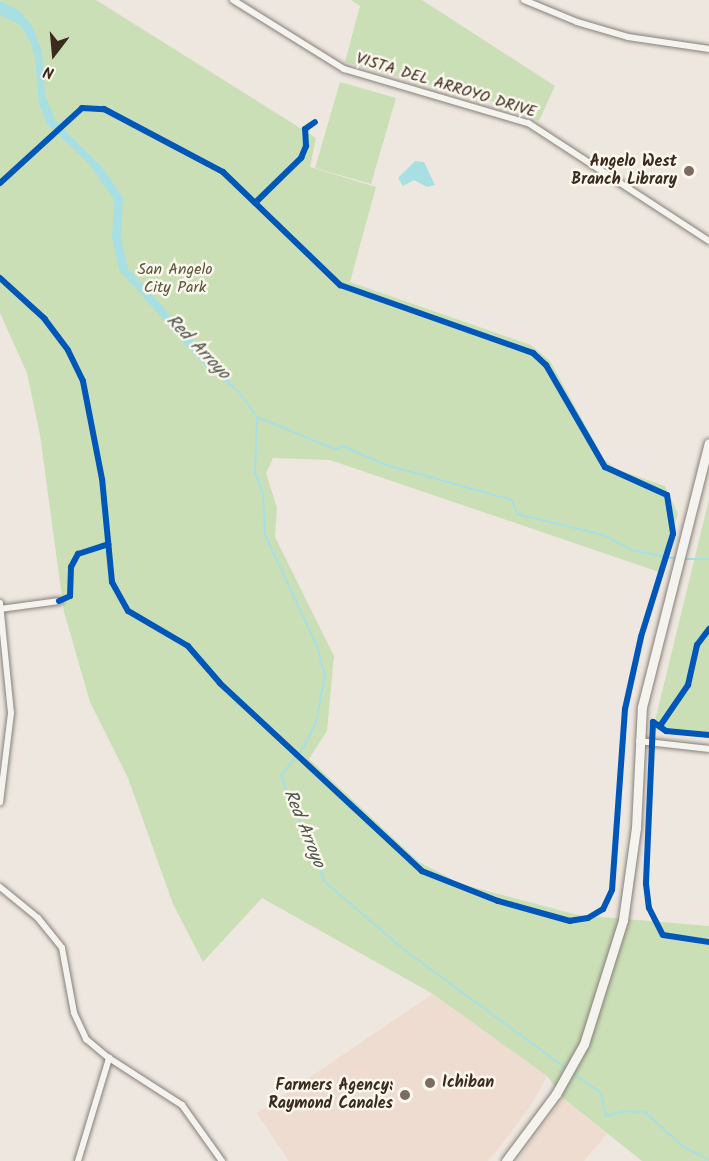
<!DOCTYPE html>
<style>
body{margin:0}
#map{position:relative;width:709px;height:1161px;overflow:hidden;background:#eee7df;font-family:Kalam,sans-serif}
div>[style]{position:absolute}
.built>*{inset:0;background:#eddccf}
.green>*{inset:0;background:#cbdfb7}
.water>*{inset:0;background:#a8dfe3}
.stream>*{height:2px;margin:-1px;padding:0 1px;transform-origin:1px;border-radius:1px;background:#a8dfe3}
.roads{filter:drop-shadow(0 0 2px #87807a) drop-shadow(0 0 2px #87807a)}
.street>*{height:6px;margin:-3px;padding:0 3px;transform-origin:3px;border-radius:3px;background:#f5f3ee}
.secondary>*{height:9px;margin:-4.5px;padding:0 4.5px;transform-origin:4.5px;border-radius:4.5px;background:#f5f3ee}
.cycleway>*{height:6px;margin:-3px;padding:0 3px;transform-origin:3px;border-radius:3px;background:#0057b8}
.dots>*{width:16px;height:16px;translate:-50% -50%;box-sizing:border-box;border:3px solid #fbf7ec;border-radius:50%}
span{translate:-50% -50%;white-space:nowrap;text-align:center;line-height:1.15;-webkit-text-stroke:5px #fbf7ec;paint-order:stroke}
.street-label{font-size:16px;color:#3b2a1e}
.poi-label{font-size:16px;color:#3b2a1e;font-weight:700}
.right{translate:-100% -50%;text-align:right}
.left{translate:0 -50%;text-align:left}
.park-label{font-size:16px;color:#58563c}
.water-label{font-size:18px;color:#4f5650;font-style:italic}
.north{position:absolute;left:24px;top:24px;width:60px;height:60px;-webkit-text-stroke:4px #fbf7ec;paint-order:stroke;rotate:196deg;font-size:16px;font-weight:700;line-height:24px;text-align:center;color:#3b2a1e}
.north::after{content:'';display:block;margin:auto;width:21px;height:27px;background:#3b2a1e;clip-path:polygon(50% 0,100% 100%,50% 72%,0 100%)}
</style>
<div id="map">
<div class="built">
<div style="clip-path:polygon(433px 994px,547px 1076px,530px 1107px,495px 1153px,488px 1161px,289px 1161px,257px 1113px)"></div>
<div style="clip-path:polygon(563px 1098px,607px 1134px,584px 1161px,517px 1161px)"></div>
</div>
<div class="green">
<div style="clip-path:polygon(0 0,96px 0,316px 138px,310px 167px,376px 187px,350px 282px,531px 345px,550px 361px,604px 459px,616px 469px,665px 486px,678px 514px,659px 572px,330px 460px,273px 458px,266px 473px,277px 508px,275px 537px,334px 656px,327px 731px,309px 759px,419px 862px,461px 884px,578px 915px,709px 926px,709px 1161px,642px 1161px,563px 1098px,547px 1076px,433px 994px,262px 898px,203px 962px,173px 904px,128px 778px,90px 702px,64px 612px,40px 435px,27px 373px,0 313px)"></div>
<div style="clip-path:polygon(351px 0,422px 0,555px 86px,539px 121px,511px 107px,345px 62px,360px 6px)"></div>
<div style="clip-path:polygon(340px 82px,396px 98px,371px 184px,315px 168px)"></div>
<div style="clip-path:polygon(709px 499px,709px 738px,655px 730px,655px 721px)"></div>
</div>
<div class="water">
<div style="clip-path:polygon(0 1px,20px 11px,32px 26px,42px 52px,45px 95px,55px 120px,102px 167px,123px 197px,121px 239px,128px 268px,243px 396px,204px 365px,119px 270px,112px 238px,114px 200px,90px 165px,47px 124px,39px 104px,35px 57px,30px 41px,20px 25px,0 15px)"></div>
<div style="clip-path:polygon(415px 161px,424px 162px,435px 185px,427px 187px,414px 180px,403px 186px,398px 178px)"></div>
</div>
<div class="stream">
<div style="left:239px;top:392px;width:31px;rotate:54deg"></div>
<div style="left:257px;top:417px;width:74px;rotate:22.4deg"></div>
<div style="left:325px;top:445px;width:12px;rotate:20deg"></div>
<div style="left:336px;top:449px;width:8px;rotate:-23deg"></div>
<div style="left:343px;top:446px;width:44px;rotate:24.2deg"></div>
<div style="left:383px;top:464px;width:134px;rotate:15.6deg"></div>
<div style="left:512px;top:500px;width:15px;rotate:70deg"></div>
<div style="left:517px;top:514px;width:89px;rotate:13.7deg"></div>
<div style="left:603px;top:535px;width:36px;rotate:27deg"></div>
<div style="left:635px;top:551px;width:44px;rotate:10.5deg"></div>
<div style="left:257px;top:417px;width:55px;rotate:92.1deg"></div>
<div style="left:255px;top:472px;width:23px;rotate:70deg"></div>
<div style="left:263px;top:494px;width:41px;rotate:87.2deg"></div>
<div style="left:265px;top:535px;width:123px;rotate:64.9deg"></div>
<div style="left:317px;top:646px;width:30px;rotate:75deg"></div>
<div style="left:325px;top:675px;width:48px;rotate:100.8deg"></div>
<div style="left:316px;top:722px;width:25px;rotate:116deg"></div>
<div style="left:305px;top:745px;width:39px;rotate:128deg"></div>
<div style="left:281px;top:776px;width:115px;rotate:67.5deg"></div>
<div style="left:325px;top:882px;width:108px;rotate:40.5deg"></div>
<div style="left:407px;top:952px;width:198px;rotate:36.2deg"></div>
<div style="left:684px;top:559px;width:25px"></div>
<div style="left:571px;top:1072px;width:37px;rotate:35deg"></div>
<div style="left:601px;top:1093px;width:24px;rotate:78deg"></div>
<div style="left:606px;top:1116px;width:21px;rotate:-14deg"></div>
<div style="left:626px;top:1111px;width:19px;rotate:3deg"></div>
<div style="left:645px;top:1112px;width:50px;rotate:42.6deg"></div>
<div style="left:682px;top:1146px;width:30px;rotate:27deg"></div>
</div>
<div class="roads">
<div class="street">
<div style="left:233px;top:0;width:131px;rotate:31.9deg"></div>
<div style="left:344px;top:69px;width:192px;rotate:16.4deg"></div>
<div style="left:528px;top:123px;width:216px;rotate:33.1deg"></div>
<div style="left:524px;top:0;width:57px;rotate:22.5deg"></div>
<div style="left:577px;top:22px;width:53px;rotate:16.4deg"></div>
<div style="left:628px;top:37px;width:82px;rotate:8.4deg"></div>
<div style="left:0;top:603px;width:111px;rotate:84.3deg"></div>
<div style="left:11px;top:713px;width:90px;rotate:97deg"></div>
<div style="left:0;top:609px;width:60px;rotate:-7.7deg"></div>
<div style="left:639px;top:741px;width:70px;rotate:6.5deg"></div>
<div style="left:0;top:887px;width:49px;rotate:39.2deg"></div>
<div style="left:38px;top:918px;width:38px;rotate:51deg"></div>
<div style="left:62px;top:948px;width:66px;rotate:79.5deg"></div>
<div style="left:74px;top:1013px;width:29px;rotate:65deg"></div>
<div style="left:86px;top:1039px;width:30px;rotate:40deg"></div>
<div style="left:109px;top:1058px;width:87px;rotate:32.8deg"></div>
<div style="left:182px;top:1105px;width:69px;rotate:54.5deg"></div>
<div style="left:78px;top:1161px;width:108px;rotate:-73.2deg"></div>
</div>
<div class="secondary">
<div style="left:506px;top:1161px;width:84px;rotate:-53.3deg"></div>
<div style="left:556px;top:1094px;width:57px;rotate:-60.8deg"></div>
<div style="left:584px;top:1044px;width:130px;rotate:-72.5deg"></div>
<div style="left:623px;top:920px;width:93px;rotate:-82deg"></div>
<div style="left:636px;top:828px;width:121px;rotate:-87.2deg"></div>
<div style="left:642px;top:707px;width:272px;rotate:-75.8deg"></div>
</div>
</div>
<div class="cycleway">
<div style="left:0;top:183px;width:111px;rotate:-42.4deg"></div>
<div style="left:82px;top:108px;width:22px;rotate:3deg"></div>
<div style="left:104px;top:109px;width:135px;rotate:27.9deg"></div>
<div style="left:223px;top:172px;width:163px;rotate:44deg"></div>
<div style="left:340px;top:285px;width:205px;rotate:19.4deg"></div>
<div style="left:533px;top:353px;width:18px;rotate:43deg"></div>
<div style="left:546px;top:365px;width:118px;rotate:60deg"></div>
<div style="left:605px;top:467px;width:68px;rotate:24.3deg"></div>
<div style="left:667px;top:495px;width:39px;rotate:81deg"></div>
<div style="left:673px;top:534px;width:108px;rotate:107.3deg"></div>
<div style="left:641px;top:637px;width:74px;rotate:102.5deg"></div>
<div style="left:625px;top:709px;width:181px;rotate:94.1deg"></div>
<div style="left:612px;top:890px;width:21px;rotate:115deg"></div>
<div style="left:603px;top:909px;width:17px;rotate:149deg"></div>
<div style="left:588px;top:918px;width:18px;rotate:171deg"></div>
<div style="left:570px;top:921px;width:75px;rotate:-164.5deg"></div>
<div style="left:498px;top:901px;width:82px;rotate:-158.5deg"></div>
<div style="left:422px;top:871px;width:276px;rotate:-137.1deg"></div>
<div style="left:220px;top:683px;width:49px;rotate:-130.9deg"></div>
<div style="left:188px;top:646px;width:69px;rotate:-149.7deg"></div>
<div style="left:128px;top:611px;width:33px;rotate:-119deg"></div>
<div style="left:112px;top:582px;width:103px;rotate:-95.5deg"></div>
<div style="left:102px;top:479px;width:100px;rotate:-101deg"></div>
<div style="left:83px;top:381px;width:34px;rotate:-116deg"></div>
<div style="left:68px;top:350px;width:39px;rotate:-127deg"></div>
<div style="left:45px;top:319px;width:61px;rotate:-137.7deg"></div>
<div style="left:257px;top:201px;width:62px;rotate:-44.3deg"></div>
<div style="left:301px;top:158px;width:13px;rotate:-67deg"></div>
<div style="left:306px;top:146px;width:17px;rotate:-93deg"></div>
<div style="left:305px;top:129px;width:12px;rotate:-35deg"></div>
<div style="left:59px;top:601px;width:12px;rotate:-24deg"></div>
<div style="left:70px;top:596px;width:29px;rotate:-88deg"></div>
<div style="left:71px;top:567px;width:15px;rotate:-62deg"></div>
<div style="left:78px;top:554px;width:32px;rotate:-18deg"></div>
<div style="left:660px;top:726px;width:50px;rotate:-55.7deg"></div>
<div style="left:688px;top:685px;width:41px;rotate:-77.3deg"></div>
<div style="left:697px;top:645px;width:20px;rotate:-53deg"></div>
<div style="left:709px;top:735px;width:43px;rotate:-174.7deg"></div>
<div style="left:666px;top:731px;width:16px;rotate:-145deg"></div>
<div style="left:653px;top:722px;width:162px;rotate:92.5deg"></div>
<div style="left:646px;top:884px;width:24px;rotate:83deg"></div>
<div style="left:649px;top:908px;width:30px;rotate:63deg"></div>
<div style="left:663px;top:935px;width:47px;rotate:8.7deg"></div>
</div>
<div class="dots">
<div style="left:689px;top:171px;background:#7a6c62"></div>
<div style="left:430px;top:1083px;background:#7a6c62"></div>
<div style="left:405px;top:1095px;background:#7a6c62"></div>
</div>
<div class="street-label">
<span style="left:446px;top:86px;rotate:17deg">VISTA DEL ARROYO DRIVE</span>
</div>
<div class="poi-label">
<span class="right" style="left:677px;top:171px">Angelo West<br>Branch Library</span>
<span class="left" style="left:442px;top:1083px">Ichiban</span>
<span class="right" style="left:393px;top:1095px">Farmers Agency:<br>Raymond Canales</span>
</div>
<div class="park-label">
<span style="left:175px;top:279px">San Angelo<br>City Park</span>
</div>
<div class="water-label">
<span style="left:197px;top:348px;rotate:46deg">Red Arroyo</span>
<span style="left:303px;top:829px;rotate:68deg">Red Arroyo</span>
</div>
<div class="north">N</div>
</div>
